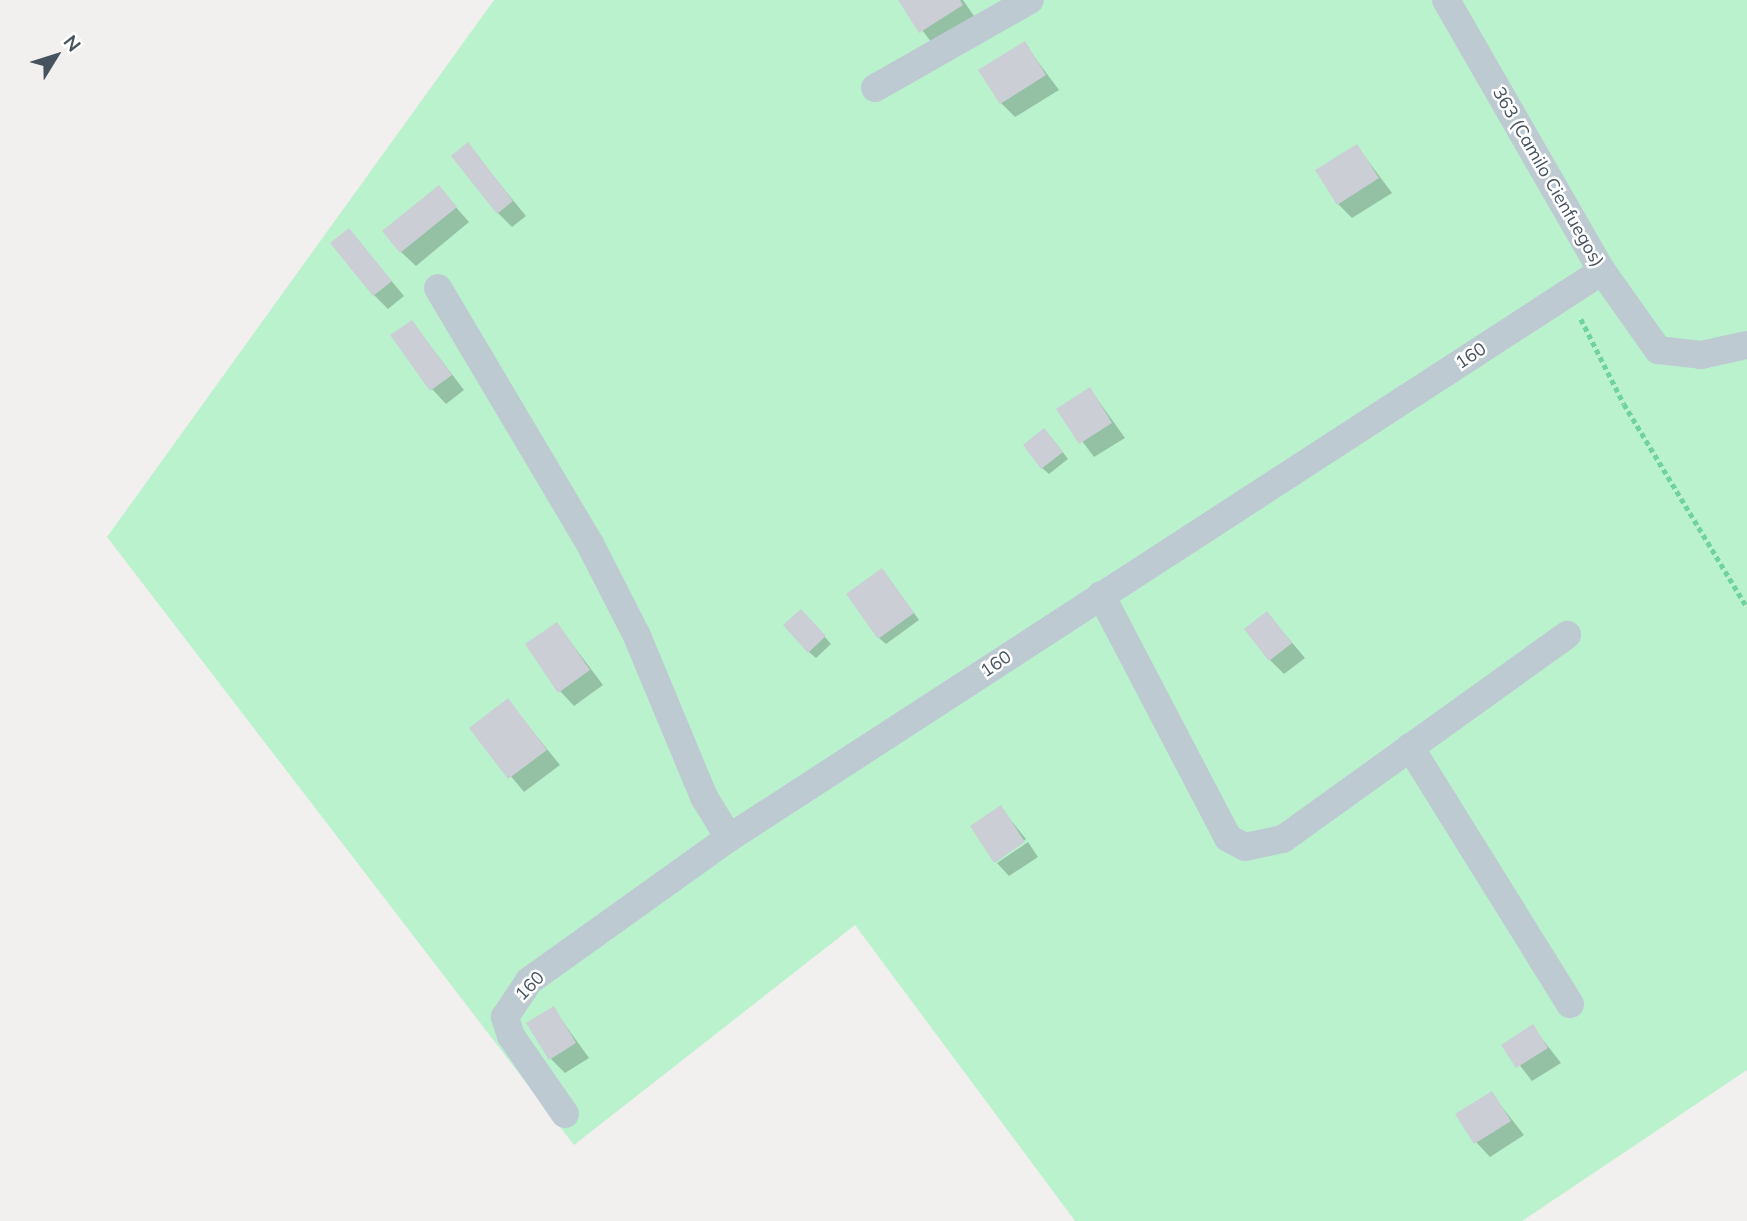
<!DOCTYPE html>
<style>
body{margin:0}
#map{position:relative;width:1747px;height:1221px;overflow:hidden;background:#f2efef;font-family:Mulish,sans-serif}
div>[style]{position:absolute}
.green>*{inset:0;background:#baf2ce}
.shadow>*{inset:0;background:#0003}
.building>*{inset:0;background:#cbced4}
.path>*{height:4.5px;margin-top:-2.25px;transform-origin:0;background:repeating-linear-gradient(90deg,#70d29f 0 5px,transparent 0 8.5px)}
.minor>*{height:28px;margin:-14px;padding:0 14px;transform-origin:14px;border-radius:14px;background:#becad2}
span{translate:-50% -50%;white-space:nowrap;text-align:center;line-height:1.15;-webkit-text-stroke:5px #fff;paint-order:stroke}
.street-label{font-size:18px;color:#46535e}
.north{position:absolute;left:21px;top:21px;width:70px;height:70px;-webkit-text-stroke:5px #fff;paint-order:stroke;rotate:52deg;font-size:19px;font-weight:700;line-height:28px;text-align:center;color:#46535e}
.north::after{content:'';display:block;margin:auto;width:24px;height:32px;background:#46535e;clip-path:polygon(50% 0,100% 100%,50% 72%,0 100%)}
</style>
<div id="map">
<div class="green">
<div style="clip-path:polygon(494px 0,1747px 0,1747px 1070px,1522px 1221px,1075px 1221px,855px 925px,574px 1145px,107px 537px)"></div>
</div>
<div class="shadow">
<div style="clip-path:polygon(900px 0,963px 0,976px 19px,934px 46px)"></div>
<div style="clip-path:polygon(1024px 43px,1059px 90px,1015px 117px,1001px 103px)"></div>
<div style="clip-path:polygon(468px 145px,526px 216px,512px 227px,498px 213px)"></div>
<div style="clip-path:polygon(1357px 146px,1392px 193px,1352px 218px,1338px 204px)"></div>
<div style="clip-path:polygon(438px 187px,469px 222px,416px 266px,401px 252px)"></div>
<div style="clip-path:polygon(349px 230px,404px 296px,388px 309px,374px 295px)"></div>
<div style="clip-path:polygon(412px 322px,464px 390px,446px 404px,432px 389px)"></div>
<div style="clip-path:polygon(1090px 389px,1125px 438px,1094px 457px,1058px 409px)"></div>
<div style="clip-path:polygon(1051px 437px,1068px 459px,1049px 474px,1042px 468px)"></div>
<div style="clip-path:polygon(888px 577px,919px 620px,886px 644px,879px 638px)"></div>
<div style="clip-path:polygon(1267px 613px,1305px 658px,1284px 674px,1270px 660px)"></div>
<div style="clip-path:polygon(808px 618px,831px 644px,816px 658px,809px 652px)"></div>
<div style="clip-path:polygon(557px 624px,603px 685px,574px 706px,560px 691px)"></div>
<div style="clip-path:polygon(508px 701px,560px 765px,524px 792px,471px 728px)"></div>
<div style="clip-path:polygon(1001px 808px,1026px 839px,996px 862px,972px 826px)"></div>
<div style="clip-path:polygon(1028px 842px,1038px 857px,1009px 876px,997px 863px)"></div>
<div style="clip-path:polygon(553px 1008px,589px 1058px,565px 1073px,551px 1059px)"></div>
<div style="clip-path:polygon(1533px 1027px,1561px 1063px,1532px 1081px,1504px 1045px)"></div>
<div style="clip-path:polygon(1491px 1093px,1524px 1135px,1490px 1157px,1476px 1142px)"></div>
</div>
<div class="building">
<div style="clip-path:polygon(898px 0,960px 0,963px 5px,919px 33px)"></div>
<div style="clip-path:polygon(1025px 41px,1046px 75px,1000px 104px,978px 70px)"></div>
<div style="clip-path:polygon(468px 142px,513px 201px,497px 214px,451px 156px)"></div>
<div style="clip-path:polygon(1357px 144px,1379px 178px,1337px 205px,1315px 170px)"></div>
<div style="clip-path:polygon(439px 185px,457px 207px,400px 253px,382px 231px)"></div>
<div style="clip-path:polygon(349px 228px,392px 281px,373px 296px,330px 243px)"></div>
<div style="clip-path:polygon(412px 320px,452px 375px,430px 391px,390px 335px)"></div>
<div style="clip-path:polygon(1090px 387px,1112px 423px,1079px 444px,1056px 409px)"></div>
<div style="clip-path:polygon(1044px 428px,1063px 452px,1041px 469px,1023px 445px)"></div>
<div style="clip-path:polygon(882px 568px,914px 613px,878px 639px,846px 594px)"></div>
<div style="clip-path:polygon(801px 609px,826px 636px,808px 653px,783px 625px)"></div>
<div style="clip-path:polygon(1267px 611px,1292px 643px,1269px 661px,1244px 629px)"></div>
<div style="clip-path:polygon(557px 622px,590px 670px,558px 693px,525px 644px)"></div>
<div style="clip-path:polygon(508px 698px,547px 750px,508px 779px,469px 728px)"></div>
<div style="clip-path:polygon(1001px 805px,1025px 842px,994px 863px,970px 826px)"></div>
<div style="clip-path:polygon(554px 1006px,576px 1043px,549px 1060px,526px 1023px)"></div>
<div style="clip-path:polygon(1533px 1024px,1548px 1048px,1516px 1068px,1501px 1045px)"></div>
<div style="clip-path:polygon(1492px 1091px,1511px 1121px,1474px 1144px,1455px 1114px)"></div>
</div>
<div class="path">
<div style="left:1581px;top:319px;width:95px;rotate:63.2deg"></div>
<div style="left:1624px;top:404px;width:237px;rotate:58.8deg"></div>
</div>
<div class="minor">
<div style="left:1446px;top:0;width:313px;rotate:60.1deg"></div>
<div style="left:1602px;top:271px;width:97px;rotate:54.7deg"></div>
<div style="left:1658px;top:350px;width:43px;rotate:6.6deg"></div>
<div style="left:1701px;top:355px;width:47px;rotate:-12.3deg"></div>
<div style="left:875px;top:88px;width:178px;rotate:-29.6deg"></div>
<div style="left:438px;top:288px;width:298px;rotate:59.3deg"></div>
<div style="left:590px;top:544px;width:103px;rotate:62.9deg"></div>
<div style="left:637px;top:636px;width:174px;rotate:67.4deg"></div>
<div style="left:704px;top:797px;width:48px;rotate:58.6deg"></div>
<div style="left:1101px;top:595px;width:274px;rotate:62.4deg"></div>
<div style="left:1228px;top:838px;width:19px;rotate:28deg"></div>
<div style="left:1245px;top:847px;width:39px;rotate:-12deg"></div>
<div style="left:1283px;top:839px;width:350px;rotate:-35.7deg"></div>
<div style="left:1410px;top:747px;width:303px;rotate:58.1deg"></div>
<div style="left:565px;top:1114px;width:95px;rotate:-124.7deg"></div>
<div style="left:511px;top:1036px;width:20px;rotate:-108deg"></div>
<div style="left:505px;top:1017px;width:43px;rotate:-56.3deg"></div>
<div style="left:529px;top:981px;width:246px;rotate:-35.6deg"></div>
<div style="left:729px;top:838px;width:1041px;rotate:-33deg"></div>
</div>
<div class="street-label">
<span style="left:1548px;top:177px;rotate:60deg">363 (Camilo Cienfuegos)</span>
<span style="left:1471px;top:356px;rotate:-33deg">160</span>
<span style="left:996px;top:664px;rotate:-34deg">160</span>
<span style="left:530px;top:986px;rotate:-45deg">160</span>
</div>
<div class="north">N</div>
</div>
